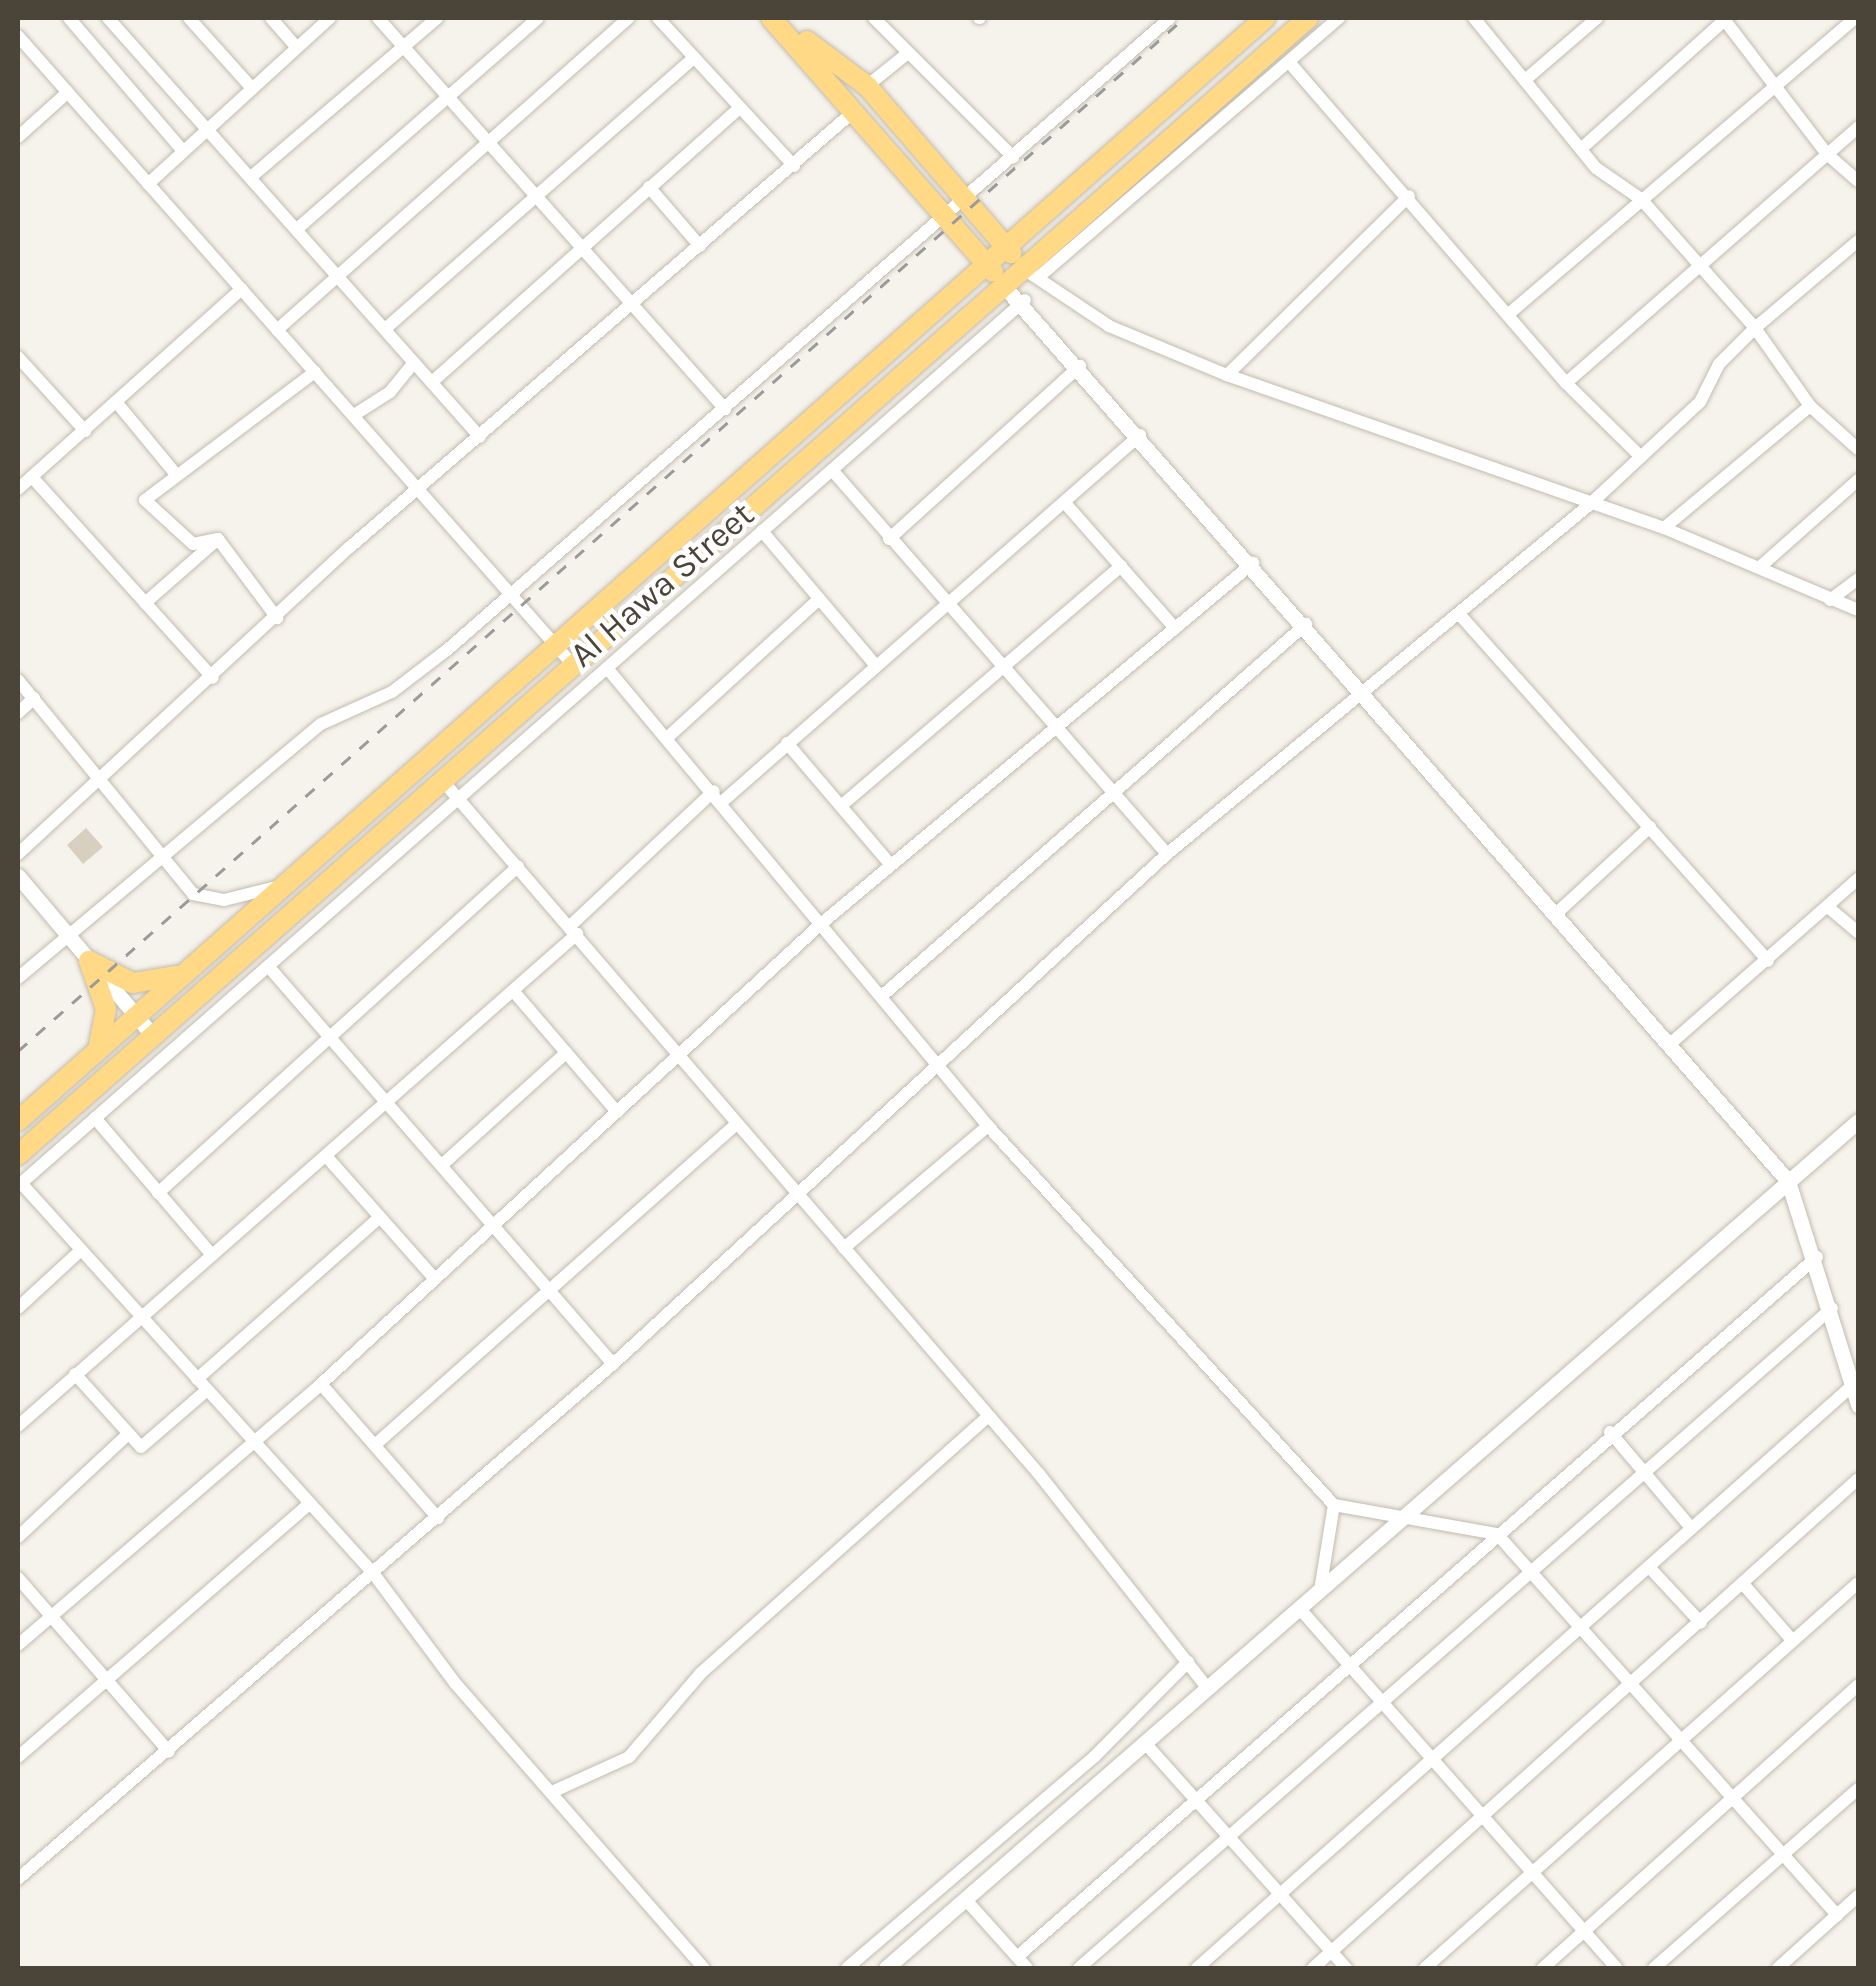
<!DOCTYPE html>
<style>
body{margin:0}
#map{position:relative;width:1876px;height:1986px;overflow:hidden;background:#f6f3ec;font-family:Karla,sans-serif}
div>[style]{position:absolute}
.building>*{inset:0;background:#d8cfc1}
.roads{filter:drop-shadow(0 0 2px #c2bbae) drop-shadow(0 0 2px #c2bbae)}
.minor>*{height:12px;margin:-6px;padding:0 6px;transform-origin:6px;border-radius:6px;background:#fff}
.tertiary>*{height:15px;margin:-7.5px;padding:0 7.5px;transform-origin:7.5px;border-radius:7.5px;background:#fff}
.trunk>*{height:20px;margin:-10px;padding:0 10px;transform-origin:10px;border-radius:10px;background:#ffd985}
.rail>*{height:2.5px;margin-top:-1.25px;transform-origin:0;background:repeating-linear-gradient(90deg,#9a9a9a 0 12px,transparent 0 24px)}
span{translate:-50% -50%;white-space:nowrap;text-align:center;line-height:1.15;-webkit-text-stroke:9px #fff;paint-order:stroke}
.street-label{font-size:35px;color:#4b4439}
.frame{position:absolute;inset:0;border:20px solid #4b4439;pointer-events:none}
</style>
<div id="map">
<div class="building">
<div style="clip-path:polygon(86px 828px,103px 847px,83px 864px,67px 845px)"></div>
</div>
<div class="roads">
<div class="minor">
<div style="left:69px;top:18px;width:175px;rotate:49.4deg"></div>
<div style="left:108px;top:18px;width:560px;rotate:48.4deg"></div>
<div style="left:189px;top:18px;width:93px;rotate:48.1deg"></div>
<div style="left:271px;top:18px;width:38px;rotate:49deg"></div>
<div style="left:378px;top:18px;width:523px;rotate:48.41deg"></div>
<div style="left:658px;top:18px;width:201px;rotate:47.4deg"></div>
<div style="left:874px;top:18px;width:197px;rotate:45deg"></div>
<div style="left:979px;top:18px;width:1px"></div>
<div style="left:1474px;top:18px;width:193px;rotate:50.9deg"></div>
<div style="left:1596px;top:168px;width:55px;rotate:34.6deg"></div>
<div style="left:1641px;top:199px;width:172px;rotate:48.5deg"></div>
<div style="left:1755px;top:328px;width:95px;rotate:54.8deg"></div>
<div style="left:1810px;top:406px;width:64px;rotate:41.9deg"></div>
<div style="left:1723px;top:18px;width:171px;rotate:52.6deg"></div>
<div style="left:1827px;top:154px;width:41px;rotate:41.1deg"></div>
<div style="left:18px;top:36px;width:837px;rotate:48.58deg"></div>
<div style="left:1289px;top:62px;width:424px;rotate:49.2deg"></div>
<div style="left:1566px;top:383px;width:105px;rotate:44.6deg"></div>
<div style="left:1525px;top:80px;width:95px;rotate:-40.7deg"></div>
<div style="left:867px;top:86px;width:48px;rotate:-39deg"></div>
<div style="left:18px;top:137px;width:67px;rotate:-42deg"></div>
<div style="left:1582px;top:148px;width:195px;rotate:-41.9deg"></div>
<div style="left:251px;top:177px;width:245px;rotate:-40.5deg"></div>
<div style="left:148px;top:184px;width:246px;rotate:-42.4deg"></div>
<div style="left:649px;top:187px;width:78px;rotate:49.2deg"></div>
<div style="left:297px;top:229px;width:320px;rotate:-41.2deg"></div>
<div style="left:1021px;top:267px;width:106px;rotate:33.8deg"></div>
<div style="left:1109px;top:326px;width:128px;rotate:22.6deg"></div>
<div style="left:1227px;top:375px;width:463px;rotate:19.3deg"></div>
<div style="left:1664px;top:528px;width:211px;rotate:22.9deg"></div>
<div style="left:1041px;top:275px;width:394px;rotate:-40.8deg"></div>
<div style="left:1511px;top:312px;width:453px;rotate:-40.5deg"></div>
<div style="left:385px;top:329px;width:410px;rotate:-41.3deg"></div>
<div style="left:277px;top:330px;width:470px;rotate:-41.6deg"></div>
<div style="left:18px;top:357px;width:100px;rotate:47.8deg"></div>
<div style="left:1227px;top:375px;width:255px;rotate:-44.5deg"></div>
<div style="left:432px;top:382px;width:411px;rotate:-41.7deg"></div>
<div style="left:1566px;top:383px;width:388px;rotate:-41.2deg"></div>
<div style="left:117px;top:403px;width:91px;rotate:50.4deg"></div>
<div style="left:354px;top:415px;width:43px;rotate:-32.6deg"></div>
<div style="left:390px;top:392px;width:38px;rotate:-51deg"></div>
<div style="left:832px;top:470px;width:510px;rotate:48.9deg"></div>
<div style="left:32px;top:477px;width:270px;rotate:48deg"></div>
<div style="left:18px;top:489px;width:300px;rotate:-41.8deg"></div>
<div style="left:1065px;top:503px;width:167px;rotate:48.7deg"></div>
<div style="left:1664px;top:528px;width:190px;rotate:-39.9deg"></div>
<div style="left:762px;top:531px;width:177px;rotate:49.8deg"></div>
<div style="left:218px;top:539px;width:25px;rotate:169deg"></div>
<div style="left:193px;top:544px;width:65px;rotate:-137.5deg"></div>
<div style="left:145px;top:500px;width:213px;rotate:-37deg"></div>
<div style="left:218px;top:539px;width:99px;rotate:53.2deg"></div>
<div style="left:889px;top:539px;width:258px;rotate:-42.2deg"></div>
<div style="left:1760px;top:567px;width:131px;rotate:-41.6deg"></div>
<div style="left:1830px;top:600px;width:35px;rotate:-37deg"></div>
<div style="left:145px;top:603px;width:97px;rotate:-41.2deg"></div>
<div style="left:1460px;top:615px;width:463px;rotate:48.3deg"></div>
<div style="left:607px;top:668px;width:596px;rotate:50.24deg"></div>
<div style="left:988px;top:1126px;width:513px;rotate:47.61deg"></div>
<div style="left:1334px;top:1505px;width:166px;rotate:10.1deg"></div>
<div style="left:1497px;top:1534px;width:511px;rotate:48.25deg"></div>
<div style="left:18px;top:680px;width:276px;rotate:50.7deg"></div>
<div style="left:193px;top:894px;width:32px;rotate:11deg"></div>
<div style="left:224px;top:900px;width:54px;rotate:-14deg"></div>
<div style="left:18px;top:713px;width:22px;rotate:-43deg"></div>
<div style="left:668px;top:737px;width:205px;rotate:-42.4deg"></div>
<div style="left:787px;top:743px;width:160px;rotate:49.6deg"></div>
<div style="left:442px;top:780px;width:915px;rotate:49.3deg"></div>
<div style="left:1039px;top:1474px;width:273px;rotate:51.8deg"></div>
<div style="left:723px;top:801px;width:555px;rotate:-41.27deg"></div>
<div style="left:841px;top:806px;width:369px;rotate:-40.6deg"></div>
<div style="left:18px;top:854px;width:452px;rotate:-42.8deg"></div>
<div style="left:350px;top:547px;width:665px;rotate:-40.85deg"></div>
<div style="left:1829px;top:908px;width:38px;rotate:40deg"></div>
<div style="left:1559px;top:911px;width:124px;rotate:-42.7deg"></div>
<div style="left:570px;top:926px;width:197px;rotate:-43.2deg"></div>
<div style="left:268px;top:966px;width:527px;rotate:49.08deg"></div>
<div style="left:18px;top:978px;width:395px;rotate:-40deg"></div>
<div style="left:321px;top:724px;width:78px;rotate:-24.3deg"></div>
<div style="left:392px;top:692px;width:69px;rotate:-37.4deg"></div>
<div style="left:447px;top:650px;width:960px;rotate:-41.16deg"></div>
<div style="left:515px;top:993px;width:157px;rotate:49.4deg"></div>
<div style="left:883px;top:995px;width:563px;rotate:-41.25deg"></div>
<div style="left:1670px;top:1044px;width:250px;rotate:-41.3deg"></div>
<div style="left:95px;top:1118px;width:179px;rotate:49.5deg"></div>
<div style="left:326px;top:1156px;width:164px;rotate:48.5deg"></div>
<div style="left:443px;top:1164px;width:166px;rotate:-42.1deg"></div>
<div style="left:21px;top:1183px;width:525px;rotate:47.93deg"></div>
<div style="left:373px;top:1573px;width:137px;rotate:53.3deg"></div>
<div style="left:455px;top:1683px;width:378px;rotate:48.9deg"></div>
<div style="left:18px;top:1186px;width:1341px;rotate:-41.34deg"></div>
<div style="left:158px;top:1193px;width:486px;rotate:-42.2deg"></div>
<div style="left:844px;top:1248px;width:189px;rotate:-40.3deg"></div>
<div style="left:18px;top:1308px;width:84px;rotate:-42.6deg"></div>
<div style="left:75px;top:1374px;width:98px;rotate:47.9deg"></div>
<div style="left:141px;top:1447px;width:87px;rotate:-40.8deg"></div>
<div style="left:197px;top:1379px;width:244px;rotate:-41.5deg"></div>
<div style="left:321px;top:1384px;width:178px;rotate:48.9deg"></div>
<div style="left:18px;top:1426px;width:745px;rotate:-41.35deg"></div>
<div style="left:1610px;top:1432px;width:126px;rotate:49.8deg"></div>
<div style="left:376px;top:1444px;width:482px;rotate:-41.6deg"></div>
<div style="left:18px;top:1537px;width:151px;rotate:-43.1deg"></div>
<div style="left:1649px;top:1567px;width:76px;rotate:47.1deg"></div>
<div style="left:18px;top:1578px;width:230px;rotate:49deg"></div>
<div style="left:1744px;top:1585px;width:73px;rotate:48.9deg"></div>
<div style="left:1320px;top:1591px;width:87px;rotate:-80.8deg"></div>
<div style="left:1300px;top:1609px;width:478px;rotate:48.6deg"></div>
<div style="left:18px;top:1645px;width:400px;rotate:-40.7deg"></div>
<div style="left:321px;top:1384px;width:681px;rotate:-42.62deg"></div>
<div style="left:822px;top:923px;width:562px;rotate:-39.87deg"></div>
<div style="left:1145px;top:1743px;width:302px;rotate:48.2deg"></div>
<div style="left:18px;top:1757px;width:387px;rotate:-41deg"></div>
<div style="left:552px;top:1792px;width:85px;rotate:-24.4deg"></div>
<div style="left:629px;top:1757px;width:111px;rotate:-49.4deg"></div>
<div style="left:701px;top:1673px;width:385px;rotate:-41.8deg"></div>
<div style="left:18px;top:1879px;width:787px;rotate:-40.88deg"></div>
<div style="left:613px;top:1364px;width:753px;rotate:-42.63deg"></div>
<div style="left:1167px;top:854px;width:546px;rotate:-39.58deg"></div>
<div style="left:1588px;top:506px;width:153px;rotate:-42.9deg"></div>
<div style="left:1700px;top:402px;width:42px;rotate:-63.4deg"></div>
<div style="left:1719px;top:364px;width:51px;rotate:-45deg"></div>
<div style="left:1755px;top:328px;width:135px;rotate:-40.2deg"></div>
<div style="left:966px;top:1900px;width:91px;rotate:48.1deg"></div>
<div style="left:1017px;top:1957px;width:1063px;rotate:-41.19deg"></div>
<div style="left:847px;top:1968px;width:325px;rotate:-40.5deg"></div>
<div style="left:1094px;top:1757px;width:134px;rotate:-45.3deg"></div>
<div style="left:1079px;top:1968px;width:1001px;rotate:-41.23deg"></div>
<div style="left:1197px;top:1968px;width:878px;rotate:-41.63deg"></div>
<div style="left:1313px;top:1968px;width:732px;rotate:-41.9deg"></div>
<div style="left:1425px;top:1968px;width:579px;rotate:-41.64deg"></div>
<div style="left:1543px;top:1968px;width:423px;rotate:-41.9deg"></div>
<div style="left:1654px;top:1968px;width:271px;rotate:-41.3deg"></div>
<div style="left:1778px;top:1968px;width:108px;rotate:-42deg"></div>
</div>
<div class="tertiary">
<div style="left:1003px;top:285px;width:1191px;rotate:48.78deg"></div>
<div style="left:1788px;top:1181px;width:235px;rotate:72.6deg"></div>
<div style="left:18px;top:876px;width:209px;rotate:49.8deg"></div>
<div style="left:886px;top:1968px;width:1289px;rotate:-41.07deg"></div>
</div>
<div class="trunk">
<div style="left:771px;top:18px;width:337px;rotate:48.8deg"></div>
<div style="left:807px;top:41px;width:75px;rotate:36.9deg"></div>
<div style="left:867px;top:86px;width:221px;rotate:49.2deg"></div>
<div style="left:89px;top:961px;width:49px;rotate:26.6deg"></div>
<div style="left:133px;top:983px;width:44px;rotate:-9.2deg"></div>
<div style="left:89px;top:961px;width:51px;rotate:70.5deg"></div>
<div style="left:106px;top:1009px;width:42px;rotate:101deg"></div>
<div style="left:18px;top:1121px;width:1665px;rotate:-41.49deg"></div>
<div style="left:18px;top:1155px;width:1720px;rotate:-41.39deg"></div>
</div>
</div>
<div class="rail">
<div style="left:18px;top:1051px;width:1558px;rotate:-41.54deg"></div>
</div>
<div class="street-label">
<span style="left:662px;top:585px;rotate:-41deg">Al Hawa Street</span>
</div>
<div class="frame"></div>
</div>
